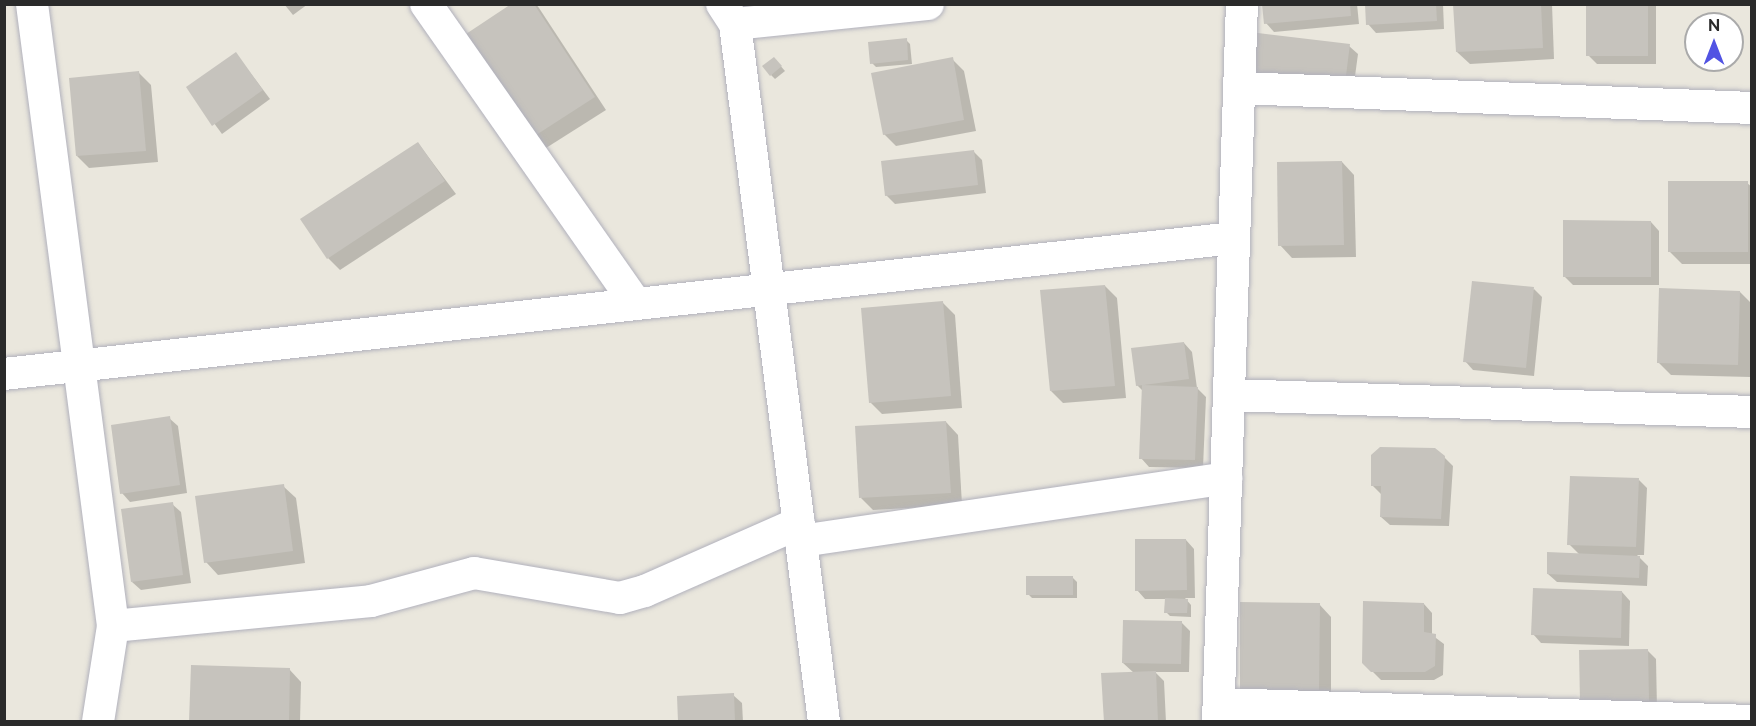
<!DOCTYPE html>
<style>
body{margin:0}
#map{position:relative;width:1756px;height:726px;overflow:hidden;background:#eae7dd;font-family:Raleway,sans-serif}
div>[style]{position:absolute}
.shadow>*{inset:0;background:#0003}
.building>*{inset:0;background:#c6c3bd}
.roads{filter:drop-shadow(0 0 2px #b1b1bc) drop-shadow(0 0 2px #b1b1bc)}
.minor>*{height:32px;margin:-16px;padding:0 16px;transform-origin:16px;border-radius:16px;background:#fff}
span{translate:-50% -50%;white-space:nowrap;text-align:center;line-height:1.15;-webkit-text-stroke:5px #fff;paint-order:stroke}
.frame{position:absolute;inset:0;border:6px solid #2a2a2a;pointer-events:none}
.north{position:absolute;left:1684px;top:12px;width:60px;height:60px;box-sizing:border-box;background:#fff;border:2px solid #aaa;border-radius:50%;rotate:0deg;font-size:16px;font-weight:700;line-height:24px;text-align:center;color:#2a2a2a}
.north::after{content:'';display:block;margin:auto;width:21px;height:27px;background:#5153e3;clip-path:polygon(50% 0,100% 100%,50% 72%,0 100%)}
</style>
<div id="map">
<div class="shadow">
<div style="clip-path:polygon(284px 4px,308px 4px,293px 15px)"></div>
<div style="clip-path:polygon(514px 4px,536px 4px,539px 8px,606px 110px,546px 148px,534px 136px)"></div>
<div style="clip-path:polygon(1264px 4px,1357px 4px,1359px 24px,1274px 32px,1266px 23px)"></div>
<div style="clip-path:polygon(1367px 4px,1443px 4px,1444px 29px,1376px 33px,1368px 24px)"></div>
<div style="clip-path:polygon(1455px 4px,1552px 4px,1554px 59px,1470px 64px,1457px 52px)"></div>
<div style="clip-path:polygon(1588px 4px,1656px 4px,1656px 64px,1597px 64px,1588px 55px)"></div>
<div style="clip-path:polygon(906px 40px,910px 44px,912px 64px,876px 67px,872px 63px)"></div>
<div style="clip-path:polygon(1349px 46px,1358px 54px,1353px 91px,1256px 79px,1248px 70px)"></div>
<div style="clip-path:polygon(236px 54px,270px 99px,222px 134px,188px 88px)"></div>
<div style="clip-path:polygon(952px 59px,964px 71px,976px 131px,896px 146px,884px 134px)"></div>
<div style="clip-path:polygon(778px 63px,785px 71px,775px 79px,771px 75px)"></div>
<div style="clip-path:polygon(139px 73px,151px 85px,158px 162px,89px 168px,77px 156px)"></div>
<div style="clip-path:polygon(418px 143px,456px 194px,340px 270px,328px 258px)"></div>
<div style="clip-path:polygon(974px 152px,982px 160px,986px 193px,895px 204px,886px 195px)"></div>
<div style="clip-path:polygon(1342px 162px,1354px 175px,1356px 257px,1292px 258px,1280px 245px)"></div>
<div style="clip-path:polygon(1747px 183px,1752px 187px,1752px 264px,1682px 264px,1670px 252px)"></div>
<div style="clip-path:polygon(1651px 222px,1659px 231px,1659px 285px,1573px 285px,1564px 276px)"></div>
<div style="clip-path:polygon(1105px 286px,1117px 298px,1126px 398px,1063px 403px,1051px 391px)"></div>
<div style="clip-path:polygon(1534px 289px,1542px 297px,1534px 376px,1473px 370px,1465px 361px)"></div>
<div style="clip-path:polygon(1740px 292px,1752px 304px,1750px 377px,1671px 375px,1659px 363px)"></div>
<div style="clip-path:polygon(942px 302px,955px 315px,962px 408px,882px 414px,870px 402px)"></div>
<div style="clip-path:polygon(1184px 343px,1192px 352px,1197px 388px,1206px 397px,1203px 468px,1149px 467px,1141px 458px,1143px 391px,1137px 385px)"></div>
<div style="clip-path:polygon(169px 418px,178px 426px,187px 493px,130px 502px,122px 493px)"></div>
<div style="clip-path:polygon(946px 422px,958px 435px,962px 505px,873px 510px,861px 498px)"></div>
<div style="clip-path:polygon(1444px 457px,1453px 466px,1449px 526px,1390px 525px,1381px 517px,1381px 494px,1372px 485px)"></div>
<div style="clip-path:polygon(1639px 480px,1647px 488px,1644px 555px,1637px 555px,1648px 566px,1647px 586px,1557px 582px,1548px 574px,1580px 555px,1569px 544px)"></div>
<div style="clip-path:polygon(283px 486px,296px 498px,305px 563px,218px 575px,206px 562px)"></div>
<div style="clip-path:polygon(172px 504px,181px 512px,191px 583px,141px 590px,132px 582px)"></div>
<div style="clip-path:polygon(1186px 540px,1194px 549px,1195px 598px,1185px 598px,1191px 605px,1191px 617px,1170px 616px,1166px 612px,1166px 599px,1145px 599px,1137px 590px)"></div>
<div style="clip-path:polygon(1073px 578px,1077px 582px,1077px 598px,1032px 598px,1028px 594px)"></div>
<div style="clip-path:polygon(1622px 592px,1630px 601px,1629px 646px,1541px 643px,1533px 634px)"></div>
<div style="clip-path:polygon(1319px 604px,1331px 617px,1331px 702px,1253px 701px)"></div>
<div style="clip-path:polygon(1424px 604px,1432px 613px,1432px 635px,1444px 644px,1443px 675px,1434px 680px,1381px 680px,1364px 663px)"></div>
<div style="clip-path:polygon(1181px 622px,1190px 631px,1189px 672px,1155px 672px,1164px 681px,1166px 722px,1105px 722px,1134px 673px,1123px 663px)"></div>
<div style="clip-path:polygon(1648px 651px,1656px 659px,1657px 709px,1590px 710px)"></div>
<div style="clip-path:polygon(289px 669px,301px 682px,300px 722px,191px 722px)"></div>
<div style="clip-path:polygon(733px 695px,742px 703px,743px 722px,680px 722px)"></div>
</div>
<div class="building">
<div style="clip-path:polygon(511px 4px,534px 4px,595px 97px,533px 137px,466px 34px)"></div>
<div style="clip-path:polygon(1262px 4px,1350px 4px,1351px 16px,1264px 24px)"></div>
<div style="clip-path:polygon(1365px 4px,1436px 4px,1437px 21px,1366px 25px)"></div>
<div style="clip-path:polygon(1453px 4px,1541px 4px,1543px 48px,1456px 52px)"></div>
<div style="clip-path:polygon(1586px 4px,1648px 4px,1648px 56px,1586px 56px)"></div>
<div style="clip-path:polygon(1250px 32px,1350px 44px,1345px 83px,1246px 71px)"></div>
<div style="clip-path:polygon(907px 38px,908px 60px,870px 64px,868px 42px)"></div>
<div style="clip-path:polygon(236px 52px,263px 90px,212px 126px,186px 87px)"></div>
<div style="clip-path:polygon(774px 57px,782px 66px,770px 76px,762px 66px)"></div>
<div style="clip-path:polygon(953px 57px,964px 120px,883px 135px,871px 73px)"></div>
<div style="clip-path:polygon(139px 71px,146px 151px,76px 156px,69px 78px)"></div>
<div style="clip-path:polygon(418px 142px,445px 181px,327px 259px,300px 219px)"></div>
<div style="clip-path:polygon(974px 150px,978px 185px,885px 196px,881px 161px)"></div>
<div style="clip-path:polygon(1342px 161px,1344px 245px,1278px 246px,1277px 162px)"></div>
<div style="clip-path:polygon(1668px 181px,1748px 181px,1748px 252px,1668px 252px)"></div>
<div style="clip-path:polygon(1563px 220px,1651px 221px,1651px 277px,1563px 277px)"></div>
<div style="clip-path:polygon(1472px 281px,1534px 287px,1526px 368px,1463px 362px)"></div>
<div style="clip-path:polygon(1105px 285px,1115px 386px,1050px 391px,1040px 290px)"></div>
<div style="clip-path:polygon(1659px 288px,1740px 291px,1738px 365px,1657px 363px)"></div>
<div style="clip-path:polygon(943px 301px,951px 396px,869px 403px,861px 308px)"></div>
<div style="clip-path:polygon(1184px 342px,1189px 379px,1136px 386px,1131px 348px)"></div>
<div style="clip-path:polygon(1142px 385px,1198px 387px,1195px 460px,1139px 459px)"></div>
<div style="clip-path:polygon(170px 416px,180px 485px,120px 494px,111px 425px)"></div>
<div style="clip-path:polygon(946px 421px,951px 493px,859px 498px,855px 426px)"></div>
<div style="clip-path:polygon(1380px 447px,1435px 448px,1445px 456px,1441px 519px,1380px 517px,1381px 486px,1371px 486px,1371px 455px)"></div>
<div style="clip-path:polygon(1570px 476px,1639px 478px,1636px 547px,1567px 545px)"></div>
<div style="clip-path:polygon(284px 484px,293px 551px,204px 563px,195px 496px)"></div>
<div style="clip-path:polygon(173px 502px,183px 575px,131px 582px,121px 509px)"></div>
<div style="clip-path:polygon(1135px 539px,1186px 539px,1187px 590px,1135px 591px)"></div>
<div style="clip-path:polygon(1547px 552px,1640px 556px,1639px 578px,1547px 574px)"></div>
<div style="clip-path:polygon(1026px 576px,1073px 576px,1073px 595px,1026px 595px)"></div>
<div style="clip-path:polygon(1533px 588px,1622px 591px,1621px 638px,1531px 635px)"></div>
<div style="clip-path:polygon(1165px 598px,1188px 599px,1187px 613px,1164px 613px)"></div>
<div style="clip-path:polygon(1363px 601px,1424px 603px,1424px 632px,1436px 634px,1435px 666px,1425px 672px,1371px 672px,1362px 663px)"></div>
<div style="clip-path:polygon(1240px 602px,1320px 603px,1319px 690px,1240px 690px)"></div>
<div style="clip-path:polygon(1123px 620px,1182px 621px,1181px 664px,1122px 663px)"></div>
<div style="clip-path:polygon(1648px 649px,1649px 701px,1580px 702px,1579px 650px)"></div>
<div style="clip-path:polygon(191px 665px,290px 668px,289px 722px,189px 722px)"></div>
<div style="clip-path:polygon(1156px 671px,1158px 722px,1104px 722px,1101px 673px)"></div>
<div style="clip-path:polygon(734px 693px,735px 722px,678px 722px,677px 696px)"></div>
</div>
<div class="roads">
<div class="minor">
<div style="left:32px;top:4px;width:627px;rotate:82.58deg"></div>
<div style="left:113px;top:626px;width:97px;rotate:98.9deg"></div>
<div style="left:426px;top:4px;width:366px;rotate:55deg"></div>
<div style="left:722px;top:4px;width:24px;rotate:57deg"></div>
<div style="left:735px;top:24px;width:704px;rotate:82.73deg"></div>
<div style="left:735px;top:24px;width:194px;rotate:-5.9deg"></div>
<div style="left:1239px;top:88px;width:513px;rotate:2.23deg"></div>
<div style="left:4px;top:374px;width:1237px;rotate:-6.31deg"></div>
<div style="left:1229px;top:395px;width:523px;rotate:1.86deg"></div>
<div style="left:801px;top:541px;width:430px;rotate:-8.4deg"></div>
<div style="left:113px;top:626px;width:259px;rotate:-5.5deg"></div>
<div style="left:371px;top:601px;width:107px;rotate:-15.2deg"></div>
<div style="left:474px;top:573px;width:148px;rotate:9.7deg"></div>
<div style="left:620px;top:598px;width:26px;rotate:-16deg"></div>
<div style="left:645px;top:591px;width:168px;rotate:-23.8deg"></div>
<div style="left:1219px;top:704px;width:533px;rotate:1.83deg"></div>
<div style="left:1218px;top:722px;width:718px;rotate:-88.09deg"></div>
</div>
</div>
<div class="frame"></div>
<div class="north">N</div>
</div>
